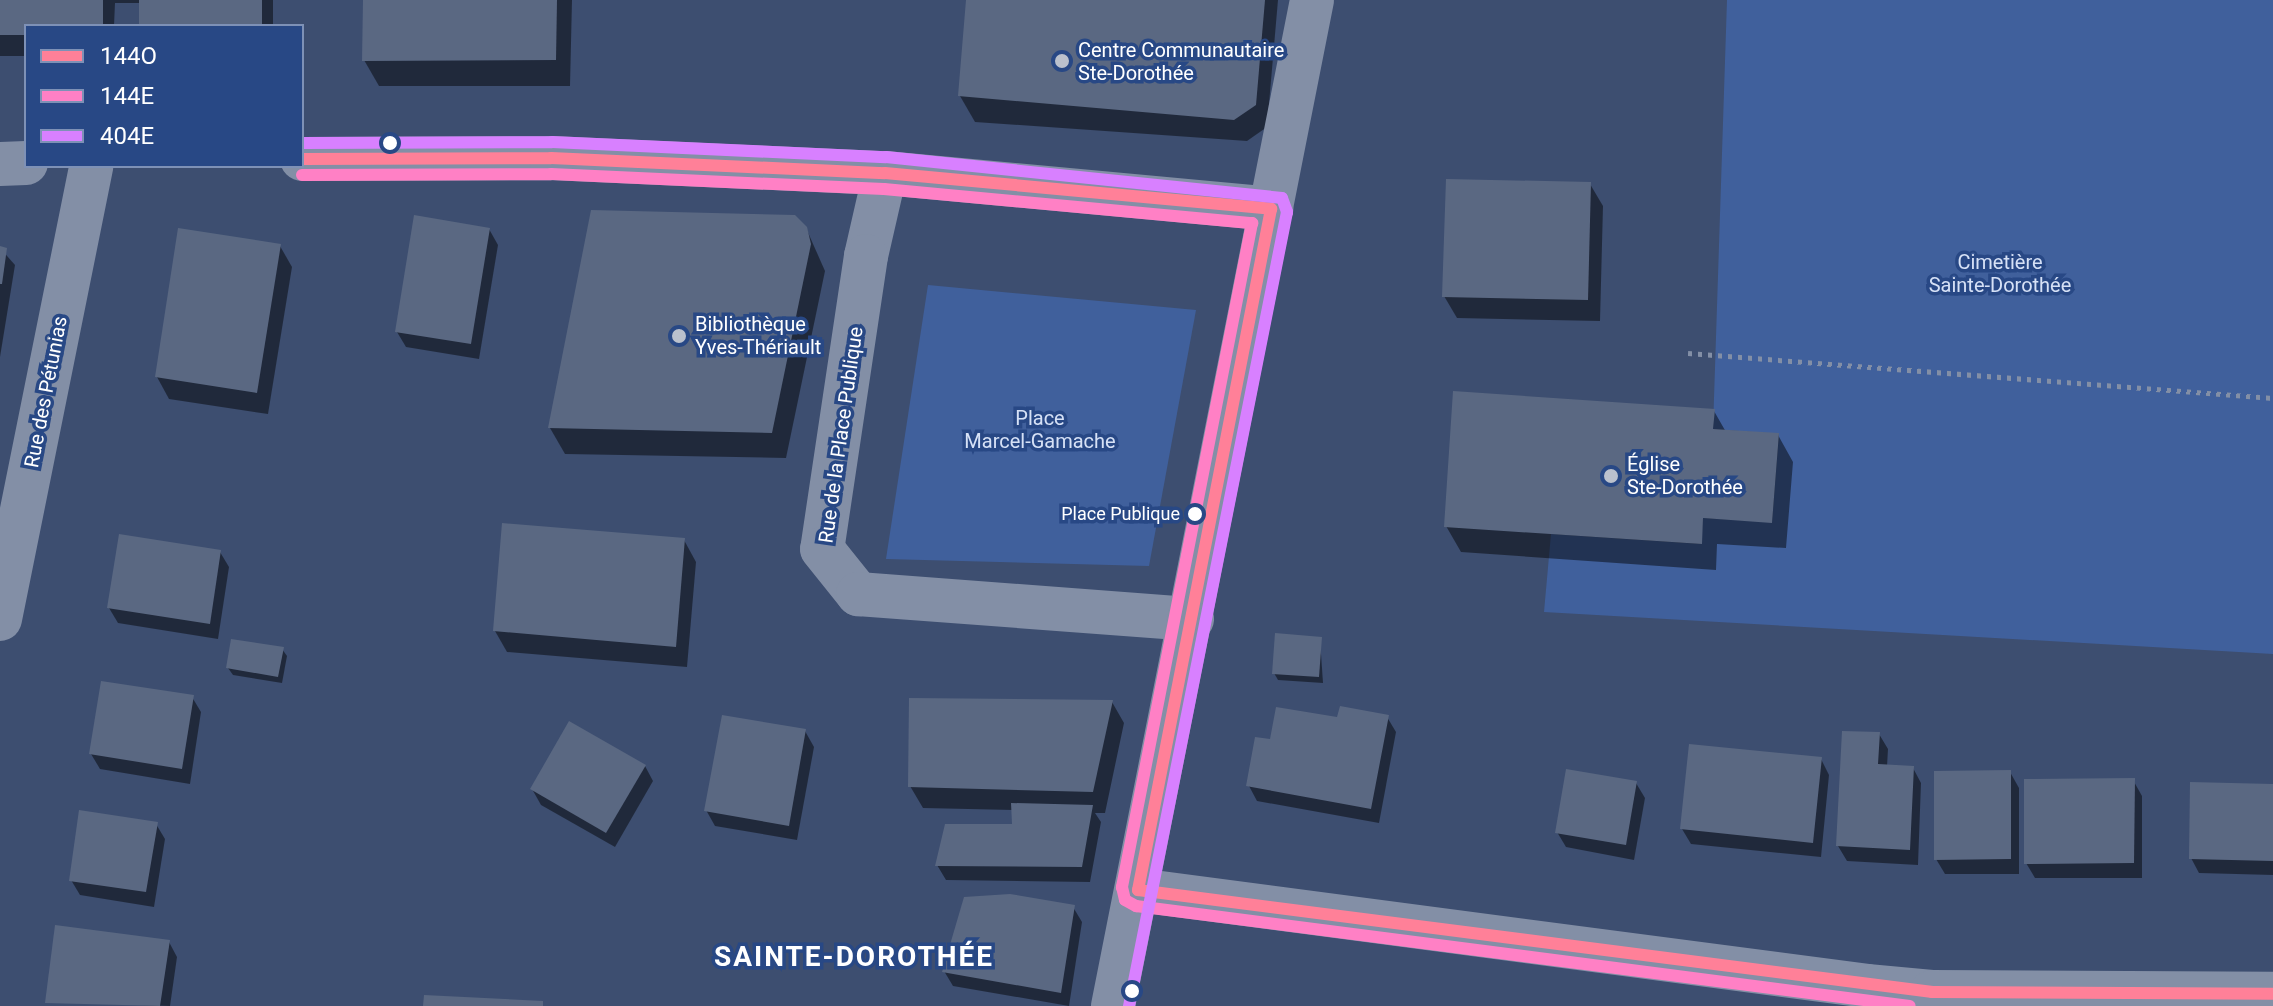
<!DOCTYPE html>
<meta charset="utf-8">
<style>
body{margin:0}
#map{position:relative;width:2273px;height:1006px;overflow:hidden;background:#3d4e70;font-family:Roboto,sans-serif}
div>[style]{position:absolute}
.green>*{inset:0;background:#40609c}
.shadow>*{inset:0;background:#0007}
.building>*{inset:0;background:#5a6882}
.path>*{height:5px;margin-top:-2.5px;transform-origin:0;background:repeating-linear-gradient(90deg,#838fa6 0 4px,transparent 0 10px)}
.minor>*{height:44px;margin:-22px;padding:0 22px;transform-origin:22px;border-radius:22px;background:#838fa6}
.bus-1>*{height:12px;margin:-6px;padding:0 6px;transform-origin:6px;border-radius:6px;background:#ff8098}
.bus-2>*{height:12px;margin:-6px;padding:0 6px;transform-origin:6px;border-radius:6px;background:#ff80c5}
.bus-3>*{height:12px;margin:-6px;padding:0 6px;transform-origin:6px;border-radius:6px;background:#d880ff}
.dots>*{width:22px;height:22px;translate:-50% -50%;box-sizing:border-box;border:4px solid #284885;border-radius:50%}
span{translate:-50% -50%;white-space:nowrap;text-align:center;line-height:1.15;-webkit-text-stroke:7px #284885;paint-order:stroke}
.bus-label{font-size:18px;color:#fff}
.right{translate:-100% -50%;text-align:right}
.poi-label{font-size:20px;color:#fff}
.left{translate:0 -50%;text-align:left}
.park-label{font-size:20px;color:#d6e1f6}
.street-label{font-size:20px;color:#fff}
.district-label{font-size:28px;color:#fff;font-weight:700;letter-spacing:2px}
.legend{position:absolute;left:24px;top:24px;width:280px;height:144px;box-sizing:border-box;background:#284885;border:2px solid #7e91b6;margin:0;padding:10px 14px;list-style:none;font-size:24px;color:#fff}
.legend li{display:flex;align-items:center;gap:16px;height:40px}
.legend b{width:40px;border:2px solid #7e91b6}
</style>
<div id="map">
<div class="green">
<div style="clip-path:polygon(1727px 0,2273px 0,2273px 654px,1544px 612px,1551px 534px,1701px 544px,1703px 518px,1772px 522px,1779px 434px,1713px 429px)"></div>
<div style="clip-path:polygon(928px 285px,1196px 310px,1149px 566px,886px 559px)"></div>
</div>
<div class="shadow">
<div style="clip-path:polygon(0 0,273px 0,273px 26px,142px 26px,141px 3px,115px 3px,114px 26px,26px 26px,26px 56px,0 56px)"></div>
<div style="clip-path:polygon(365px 0,572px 0,570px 86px,379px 86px,364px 60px)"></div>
<div style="clip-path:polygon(968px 0,1278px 0,1267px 127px,1247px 141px,975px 122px,960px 96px)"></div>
<div style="clip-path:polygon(1590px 184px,1603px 206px,1600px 321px,1457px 318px,1444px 296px)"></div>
<div style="clip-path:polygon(806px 228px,825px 271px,786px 458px,565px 454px,550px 428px)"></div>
<div style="clip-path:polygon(489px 229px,498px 245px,479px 359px,406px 347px,397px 332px)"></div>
<div style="clip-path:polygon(280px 246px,292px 267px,268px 414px,169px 399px,157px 377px)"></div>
<div style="clip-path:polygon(0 248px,15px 265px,0 357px)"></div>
<div style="clip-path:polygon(1714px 411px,1726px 432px,1778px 435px,1793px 462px,1786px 548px,1717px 544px,1716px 570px,1461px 552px,1446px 526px)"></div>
<div style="clip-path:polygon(684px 540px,696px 562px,687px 667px,507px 652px,495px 631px)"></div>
<div style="clip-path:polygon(220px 552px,229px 567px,218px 639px,118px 623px,109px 608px)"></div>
<div style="clip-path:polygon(1320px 639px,1323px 683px,1278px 680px,1274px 673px)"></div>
<div style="clip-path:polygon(282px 649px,287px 656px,282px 683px,233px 675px,228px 668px)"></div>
<div style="clip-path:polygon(192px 697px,201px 712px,190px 784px,100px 769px,91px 754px)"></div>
<div style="clip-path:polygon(1112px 702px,1124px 723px,1105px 813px,1095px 813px,1101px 822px,1090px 882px,946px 880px,937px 865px,1014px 826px,1013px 810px,923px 808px,910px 786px)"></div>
<div style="clip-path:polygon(1387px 717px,1396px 732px,1379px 823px,1257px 801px,1249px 786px,1271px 742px,1339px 720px)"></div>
<div style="clip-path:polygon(805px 731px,814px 747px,797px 840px,715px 826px,706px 810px)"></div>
<div style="clip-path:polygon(1879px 734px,1888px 749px,1887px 767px,1913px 768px,1921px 783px,1918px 865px,1847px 861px,1838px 846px)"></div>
<div style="clip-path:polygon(1821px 759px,1829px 775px,1821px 857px,1691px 844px,1682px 829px)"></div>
<div style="clip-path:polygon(645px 766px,653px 781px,615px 847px,541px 805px,532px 789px)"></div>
<div style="clip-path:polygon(2010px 772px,2019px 788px,2019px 874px,1945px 874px,1936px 859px)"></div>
<div style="clip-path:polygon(2133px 780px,2142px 796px,2142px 878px,2035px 878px,2026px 863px)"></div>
<div style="clip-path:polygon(1636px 783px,1645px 798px,1634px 860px,1566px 847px,1557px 832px)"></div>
<div style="clip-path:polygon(2273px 786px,2273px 875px,2199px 873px,2191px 858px)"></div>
<div style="clip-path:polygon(156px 824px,165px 839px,154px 907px,80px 895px,71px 880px)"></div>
<div style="clip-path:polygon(1073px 907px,1082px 922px,1069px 1006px,953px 986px,944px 971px)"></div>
<div style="clip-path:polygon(169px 942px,177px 957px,170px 1006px,47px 1002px)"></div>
</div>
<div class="building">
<div style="clip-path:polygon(0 0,103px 0,103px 26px,26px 26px,26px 35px,0 35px)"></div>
<div style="clip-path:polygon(139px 0,262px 0,262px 25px,139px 25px)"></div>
<div style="clip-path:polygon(363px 0,557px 0,556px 60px,362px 61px)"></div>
<div style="clip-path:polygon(966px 0,1265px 0,1256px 105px,1234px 120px,958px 96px)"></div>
<div style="clip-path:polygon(1446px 179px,1591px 182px,1588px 300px,1442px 297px)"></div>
<div style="clip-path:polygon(591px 210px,795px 215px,807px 227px,811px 244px,772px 433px,548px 428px)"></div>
<div style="clip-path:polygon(414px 215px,490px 228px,471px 344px,395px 332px)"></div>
<div style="clip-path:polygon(178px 228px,281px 244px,257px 393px,155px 377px)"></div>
<div style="clip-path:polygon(0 246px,7px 248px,2px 284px,0 284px)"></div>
<div style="clip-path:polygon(1453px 391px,1715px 409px,1713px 429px,1779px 433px,1772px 523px,1703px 518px,1702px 544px,1444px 527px)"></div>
<div style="clip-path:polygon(502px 523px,685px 538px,676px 647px,493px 631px)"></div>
<div style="clip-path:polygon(119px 534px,221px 550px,210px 624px,107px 608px)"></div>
<div style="clip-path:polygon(1275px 633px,1322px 637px,1319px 677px,1272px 674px)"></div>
<div style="clip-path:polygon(231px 639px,284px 647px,278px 677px,226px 668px)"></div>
<div style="clip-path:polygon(101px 681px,194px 695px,182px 769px,89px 754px)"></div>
<div style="clip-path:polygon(909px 698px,1113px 700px,1093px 792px,908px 787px)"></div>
<div style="clip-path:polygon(1340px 706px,1389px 715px,1371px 809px,1246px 786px,1255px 737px,1270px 739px,1276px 707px,1337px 717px)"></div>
<div style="clip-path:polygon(722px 715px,806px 729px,789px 826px,704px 811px)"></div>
<div style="clip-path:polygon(569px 721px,646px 765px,606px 833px,530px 789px)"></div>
<div style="clip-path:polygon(1842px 731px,1880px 732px,1878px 764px,1914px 766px,1910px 850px,1836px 846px)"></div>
<div style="clip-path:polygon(1689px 744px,1822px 757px,1813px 843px,1680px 829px)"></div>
<div style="clip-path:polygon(1566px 769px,1637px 781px,1626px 845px,1555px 833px)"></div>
<div style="clip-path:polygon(2011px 770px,2011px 859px,1934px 860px,1934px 771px)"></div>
<div style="clip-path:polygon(2135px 778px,2134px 863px,2024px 864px,2024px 779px)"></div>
<div style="clip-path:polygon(2190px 782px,2273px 784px,2273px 861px,2189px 859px)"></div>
<div style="clip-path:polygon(1011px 803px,1093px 805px,1082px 867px,935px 866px,945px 824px,1012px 824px)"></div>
<div style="clip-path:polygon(79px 810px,158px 822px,146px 892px,69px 881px)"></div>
<div style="clip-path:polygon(1010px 894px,1075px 905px,1061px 993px,942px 972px,964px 897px)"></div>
<div style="clip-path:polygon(55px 925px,170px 940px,160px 1006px,45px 1003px)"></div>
<div style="clip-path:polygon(424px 995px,543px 1001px,543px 1006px,423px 1006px)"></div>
</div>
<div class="path">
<div style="left:1688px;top:353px;width:587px;rotate:4.4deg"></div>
</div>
<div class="minor">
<div style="left:302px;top:159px;width:249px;rotate:-0.2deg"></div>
<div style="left:551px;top:158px;width:334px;rotate:2.6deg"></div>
<div style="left:885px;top:173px;width:388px;rotate:5.3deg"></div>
<div style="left:0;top:164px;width:26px;rotate:-2deg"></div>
<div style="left:885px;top:173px;width:85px;rotate:102.9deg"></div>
<div style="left:866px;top:256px;width:296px;rotate:98.5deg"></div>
<div style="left:822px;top:549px;width:58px;rotate:51.3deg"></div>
<div style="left:858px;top:594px;width:335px;rotate:4.3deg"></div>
<div style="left:0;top:619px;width:462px;rotate:-78.6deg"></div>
<div style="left:1138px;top:890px;width:735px;rotate:7.5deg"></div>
<div style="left:1867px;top:986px;width:65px;rotate:5.3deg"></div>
<div style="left:1932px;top:992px;width:341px;rotate:0.3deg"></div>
<div style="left:1113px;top:1006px;width:1025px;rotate:-78.81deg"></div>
</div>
<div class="bus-1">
<div style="left:302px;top:159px;width:249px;rotate:-0.2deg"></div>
<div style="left:551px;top:158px;width:334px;rotate:2.6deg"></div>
<div style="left:885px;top:173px;width:388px;rotate:5.3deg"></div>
<div style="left:1271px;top:209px;width:694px;rotate:101.05deg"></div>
<div style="left:1138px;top:890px;width:801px;rotate:7.32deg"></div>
<div style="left:1932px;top:992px;width:341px;rotate:0.3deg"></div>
</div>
<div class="bus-2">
<div style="left:302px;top:175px;width:249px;rotate:-0.2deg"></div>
<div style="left:551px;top:174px;width:333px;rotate:2.6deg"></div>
<div style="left:884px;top:189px;width:370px;rotate:5.3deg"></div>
<div style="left:1252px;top:223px;width:677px;rotate:101.08deg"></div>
<div style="left:1122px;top:887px;width:13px;rotate:77deg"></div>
<div style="left:1125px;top:900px;width:13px;rotate:29deg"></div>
<div style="left:1136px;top:906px;width:780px;rotate:7.36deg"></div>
</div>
<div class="bus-3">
<div style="left:302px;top:143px;width:250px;rotate:-0.2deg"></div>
<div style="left:552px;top:142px;width:334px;rotate:2.6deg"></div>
<div style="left:886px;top:157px;width:398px;rotate:5.9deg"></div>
<div style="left:1282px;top:198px;width:15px;rotate:70deg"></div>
<div style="left:1287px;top:212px;width:810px;rotate:101.25deg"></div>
</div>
<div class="dots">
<div style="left:1062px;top:61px;background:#bbc1cd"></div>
<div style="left:390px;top:143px;background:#fff"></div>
<div style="left:679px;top:336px;background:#bbc1cd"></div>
<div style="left:1611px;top:476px;background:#bbc1cd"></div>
<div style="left:1195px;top:514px;background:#fff"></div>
<div style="left:1132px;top:991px;background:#fff"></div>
</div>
<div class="bus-label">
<span class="right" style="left:1180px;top:514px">Place Publique</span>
</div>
<div class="poi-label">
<span class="left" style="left:1078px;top:62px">Centre Communautaire<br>Ste-Dorothée</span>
<span class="left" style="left:695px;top:336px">Bibliothèque<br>Yves-Thériault</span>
<span class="left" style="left:1627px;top:476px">Église<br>Ste-Dorothée</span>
</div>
<div class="park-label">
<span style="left:2000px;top:274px">Cimetière<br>Sainte-Dorothée</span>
<span style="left:1040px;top:430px">Place<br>Marcel-Gamache</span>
</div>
<div class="street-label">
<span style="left:46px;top:392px;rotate:-79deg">Rue des Pétunias</span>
<span style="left:841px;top:435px;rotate:-82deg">Rue de la Place Publique</span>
</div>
<div class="district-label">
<span style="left:854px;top:957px">SAINTE-DOROTHÉE</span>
</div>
<ul class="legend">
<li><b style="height:10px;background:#ff8098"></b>144O</li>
<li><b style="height:10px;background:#ff80c5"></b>144E</li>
<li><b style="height:10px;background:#d880ff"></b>404E</li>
</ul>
</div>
